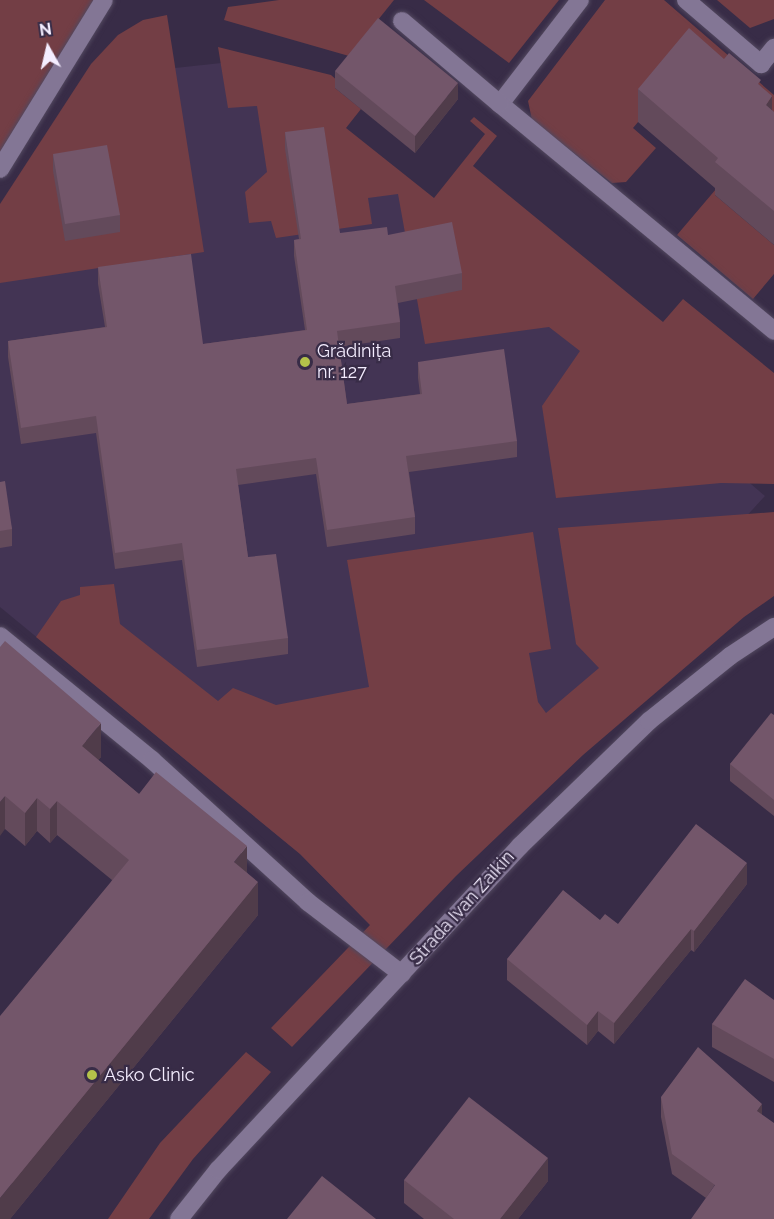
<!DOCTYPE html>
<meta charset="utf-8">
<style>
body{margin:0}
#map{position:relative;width:774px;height:1219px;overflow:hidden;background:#382c47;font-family:Raleway,sans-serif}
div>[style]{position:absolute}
.built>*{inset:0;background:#433454}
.green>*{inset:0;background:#733e45}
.roads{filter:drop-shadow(0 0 2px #52485f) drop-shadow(0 0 2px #52485f)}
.minor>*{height:18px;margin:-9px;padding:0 9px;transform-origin:9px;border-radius:9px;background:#837695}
.wall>*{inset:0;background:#634a5b}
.shaded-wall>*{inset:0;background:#503c4a}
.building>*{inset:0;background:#73566a}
.dots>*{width:16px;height:16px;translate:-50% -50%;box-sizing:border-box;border:3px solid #382c47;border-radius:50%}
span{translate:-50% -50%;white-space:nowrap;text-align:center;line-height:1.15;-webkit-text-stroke:4.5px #382c47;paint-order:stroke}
.poi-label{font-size:18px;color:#f4edff}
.left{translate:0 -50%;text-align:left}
.street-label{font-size:18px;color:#f4edff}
.north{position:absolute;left:18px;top:18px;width:60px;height:60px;-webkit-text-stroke:4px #382c47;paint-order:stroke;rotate:352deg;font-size:16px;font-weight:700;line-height:24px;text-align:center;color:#f4edff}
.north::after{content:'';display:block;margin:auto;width:21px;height:27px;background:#f4edff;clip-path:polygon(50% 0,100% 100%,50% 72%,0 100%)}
</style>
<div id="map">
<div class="built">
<div style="clip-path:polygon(259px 59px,765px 496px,370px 925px,300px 854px,0 607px,0 228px,101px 76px)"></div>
</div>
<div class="green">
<div style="clip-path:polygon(0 0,109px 0,0 163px)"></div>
<div style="clip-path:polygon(279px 0,394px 0,349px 56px,224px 20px,228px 7px)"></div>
<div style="clip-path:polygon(424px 0,559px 0,509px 63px)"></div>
<div style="clip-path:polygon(605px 0,664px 0,774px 95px,774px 145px,689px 62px,633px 128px,656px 148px,626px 182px,612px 183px,532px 120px,528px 101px)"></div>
<div style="clip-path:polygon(717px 0,774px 0,774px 19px,750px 28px)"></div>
<div style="clip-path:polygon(167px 15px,204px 252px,0 283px,0 204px,91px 64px,118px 35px,143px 20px)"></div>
<div style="clip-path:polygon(218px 47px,331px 75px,339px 82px,335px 88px,361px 109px,346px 128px,434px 198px,485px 134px,470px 121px,474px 117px,497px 136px,473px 166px,663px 322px,683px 299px,774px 373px,774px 484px,721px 483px,556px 498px,542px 406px,580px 351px,549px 327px,425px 344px,398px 194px,368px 198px,372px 224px,276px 238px,271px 221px,249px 223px,245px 192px,267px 172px,257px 106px,228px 108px)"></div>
<div style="clip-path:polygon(722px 182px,715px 195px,774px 245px,774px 274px,753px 299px,677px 235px)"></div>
<div style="clip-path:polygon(774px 512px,774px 596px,744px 617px,583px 755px,456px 876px,292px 1047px,271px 1028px,370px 925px,300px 854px,36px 637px,61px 601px,80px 595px,80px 587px,114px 584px,120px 624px,218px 701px,233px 688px,276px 705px,369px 687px,347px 560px,533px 532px,551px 649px,529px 653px,538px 702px,546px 713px,599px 668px,576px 644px,558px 528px)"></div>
<div style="clip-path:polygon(246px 1052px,271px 1072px,193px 1159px,149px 1219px,108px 1219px,160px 1143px)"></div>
</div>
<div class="roads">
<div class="minor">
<div style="left:580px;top:0;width:131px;rotate:127.6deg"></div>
<div style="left:500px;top:104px;width:356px;rotate:39.6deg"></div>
<div style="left:686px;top:0;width:99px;rotate:40.5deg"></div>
<div style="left:761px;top:64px;width:21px;rotate:-51deg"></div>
<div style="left:402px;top:21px;width:128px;rotate:40.3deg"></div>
<div style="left:0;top:169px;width:198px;rotate:-58.4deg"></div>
<div style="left:0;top:636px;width:196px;rotate:39.2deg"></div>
<div style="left:152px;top:760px;width:211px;rotate:42.3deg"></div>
<div style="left:308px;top:902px;width:118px;rotate:37.5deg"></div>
<div style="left:179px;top:1219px;width:63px;rotate:-51.5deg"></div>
<div style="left:218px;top:1170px;width:443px;rotate:-47deg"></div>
<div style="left:520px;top:846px;width:180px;rotate:-44.1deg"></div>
<div style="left:649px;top:721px;width:104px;rotate:-38.7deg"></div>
<div style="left:730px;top:656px;width:53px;rotate:-33.4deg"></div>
</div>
</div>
<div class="wall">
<div style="clip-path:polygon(724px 59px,761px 86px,772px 110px,774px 112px,774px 245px,715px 195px,715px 188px,638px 122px,638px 89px)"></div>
<div style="clip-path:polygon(335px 71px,458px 99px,415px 153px,335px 88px)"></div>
<div style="clip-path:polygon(285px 132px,340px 233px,388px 235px,462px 273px,462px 290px,398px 303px,400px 322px,400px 338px,339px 347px,347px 404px,420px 394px,418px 378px,418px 362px,517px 441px,517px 457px,409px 472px,415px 517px,415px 534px,327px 547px,316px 474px,238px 485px,248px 557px,288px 638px,288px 654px,197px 667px,182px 560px,115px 569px,96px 433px,21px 444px,8px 357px,8px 341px,105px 327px,98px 284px,98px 267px,203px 344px,305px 330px,294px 256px,294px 240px,299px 239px,285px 149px)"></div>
<div style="clip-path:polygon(53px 154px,120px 215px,120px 232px,65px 241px,53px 171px)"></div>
<div style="clip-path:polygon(0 482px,12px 529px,12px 546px,0 548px)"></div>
<div style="clip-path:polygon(0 647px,101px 757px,98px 760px,139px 794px,247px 872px,258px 915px,10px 1219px,0 1219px,112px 880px,57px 835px,50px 843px,37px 831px,25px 846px,5px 829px)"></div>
<div style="clip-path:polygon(774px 715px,774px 816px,730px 781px,730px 764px)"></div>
<div style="clip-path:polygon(747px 884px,694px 952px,691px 950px,614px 1044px,598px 1031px,587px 1045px,507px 980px,507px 959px,600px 920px,618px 924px)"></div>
<div style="clip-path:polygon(774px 1000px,774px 1082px,712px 1047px,712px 1024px)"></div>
<div style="clip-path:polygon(661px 1097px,762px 1115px,706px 1198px,672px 1174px,661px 1117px)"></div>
<div style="clip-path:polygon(404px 1180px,548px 1181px,518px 1219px,424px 1219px,404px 1203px)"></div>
</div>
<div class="shaded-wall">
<div style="clip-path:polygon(458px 83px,458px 99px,415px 153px,415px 136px)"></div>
<div style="clip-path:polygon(772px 96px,772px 129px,766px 105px)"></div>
<div style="clip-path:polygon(101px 723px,101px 757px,82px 780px,82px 746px)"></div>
<div style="clip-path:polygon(5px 796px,5px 829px,0 836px,0 802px)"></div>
<div style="clip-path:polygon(37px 798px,37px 831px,25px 846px,25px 813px)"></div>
<div style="clip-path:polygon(57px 801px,57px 835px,50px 843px,50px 809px)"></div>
<div style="clip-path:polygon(247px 846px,247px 880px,234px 862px)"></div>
<div style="clip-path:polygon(747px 863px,747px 884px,694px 952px,694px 931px)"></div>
<div style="clip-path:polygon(258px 882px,258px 915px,10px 1219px,0 1219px,0 1198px)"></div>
<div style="clip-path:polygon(691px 929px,691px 950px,614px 1044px,614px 1023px)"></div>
<div style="clip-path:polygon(598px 1011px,598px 1031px,587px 1045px,587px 1025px)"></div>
<div style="clip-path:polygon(762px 1104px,762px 1124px,757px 1111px)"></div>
<div style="clip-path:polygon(548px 1158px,548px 1181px,518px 1219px,500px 1219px)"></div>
</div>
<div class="building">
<div style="clip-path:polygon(378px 18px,458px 83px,415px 136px,335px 71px)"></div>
<div style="clip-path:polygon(689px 28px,724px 59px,729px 53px,761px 80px,758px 84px,772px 96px,766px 105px,774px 112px,774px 211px,715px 162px,718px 158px,638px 89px)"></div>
<div style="clip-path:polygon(324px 127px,340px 233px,387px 227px,388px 235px,452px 222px,462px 273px,395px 286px,400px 322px,337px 331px,347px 404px,422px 394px,418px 362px,504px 349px,517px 441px,406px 456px,415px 517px,327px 530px,316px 458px,236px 469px,248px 557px,276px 554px,288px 638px,197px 650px,182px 543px,115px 553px,96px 416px,21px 428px,8px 341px,107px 327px,98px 267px,191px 254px,203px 344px,307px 330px,294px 240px,301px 239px,285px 132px)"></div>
<div style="clip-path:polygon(107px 145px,120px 215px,65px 224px,53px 154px)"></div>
<div style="clip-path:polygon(5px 481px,12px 529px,0 531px,0 482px)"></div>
<div style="clip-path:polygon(5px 641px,101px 723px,82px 746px,139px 794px,156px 772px,247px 846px,234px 862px,258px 882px,0 1198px,0 1016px,129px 860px,57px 801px,50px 809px,37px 798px,25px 813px,5px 796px,0 802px,0 647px)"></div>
<div style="clip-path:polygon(771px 713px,774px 715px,774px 800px,730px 764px)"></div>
<div style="clip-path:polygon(696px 824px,747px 863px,694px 931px,691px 929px,614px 1023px,598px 1011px,587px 1025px,507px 959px,563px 890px,600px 920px,605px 914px,618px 924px)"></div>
<div style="clip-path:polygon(745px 979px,774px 1000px,774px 1059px,712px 1024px)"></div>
<div style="clip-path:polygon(698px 1047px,762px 1104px,757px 1111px,774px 1123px,774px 1219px,691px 1219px,715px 1185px,672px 1154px,661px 1097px)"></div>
<div style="clip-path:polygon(469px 1097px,548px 1158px,500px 1219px,454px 1219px,404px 1180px)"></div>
<div style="clip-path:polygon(322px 1176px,376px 1219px,287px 1219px)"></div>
</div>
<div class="dots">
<div style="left:305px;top:362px;background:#b4c24a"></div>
<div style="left:92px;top:1075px;background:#b4c24a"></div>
</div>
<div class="poi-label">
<span class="left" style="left:317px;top:362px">Grădinița<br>nr. 127</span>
<span class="left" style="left:104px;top:1075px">Asko Clinic</span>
</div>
<div class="street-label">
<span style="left:462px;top:908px;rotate:-48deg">Strada Ivan Zaikin</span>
</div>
<div class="north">N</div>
</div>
